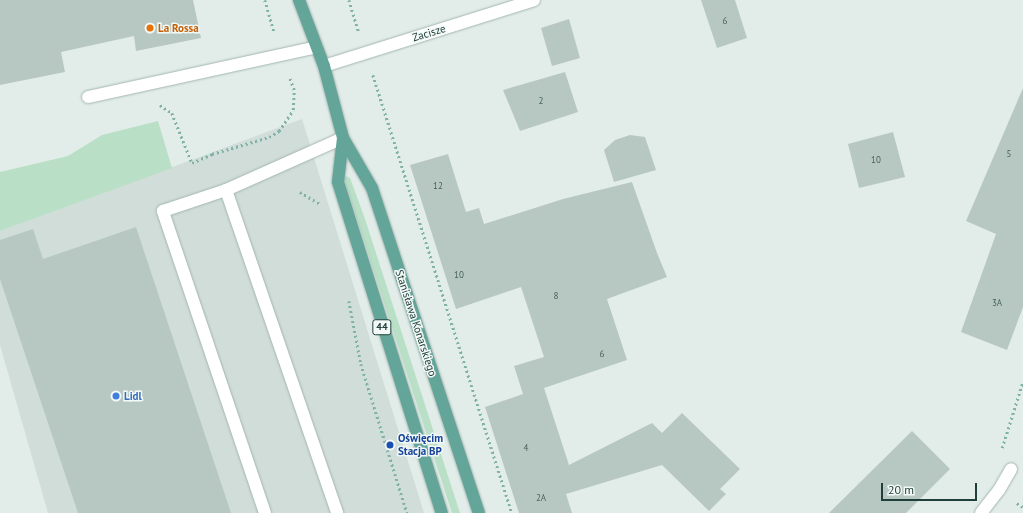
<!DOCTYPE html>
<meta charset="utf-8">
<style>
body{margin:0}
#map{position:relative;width:1023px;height:513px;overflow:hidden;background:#e2ede9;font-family:"PT Sans",sans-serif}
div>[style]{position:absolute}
.built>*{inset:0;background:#d0ddd8}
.green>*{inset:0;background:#b9dfc7}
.building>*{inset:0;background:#b7c8c2}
.path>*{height:2.5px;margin-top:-1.25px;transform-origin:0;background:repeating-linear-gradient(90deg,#80b2a7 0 2px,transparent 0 5px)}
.roads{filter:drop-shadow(0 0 1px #a4b5b1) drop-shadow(0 0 1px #a4b5b1)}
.lane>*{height:12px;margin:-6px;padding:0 6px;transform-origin:6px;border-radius:6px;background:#fff}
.street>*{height:12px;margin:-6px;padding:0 6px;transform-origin:6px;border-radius:6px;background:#fff}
.primary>*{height:12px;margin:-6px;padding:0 6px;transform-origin:6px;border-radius:6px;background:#64a59a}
.dots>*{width:11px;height:11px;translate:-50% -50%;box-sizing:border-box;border:2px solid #f2f9f6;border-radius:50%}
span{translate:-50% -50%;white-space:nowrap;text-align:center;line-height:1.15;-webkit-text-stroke:3px #f2f9f6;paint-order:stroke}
.number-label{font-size:9px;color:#46615c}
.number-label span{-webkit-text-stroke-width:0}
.shield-label span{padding:1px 3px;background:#f2f9f6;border:1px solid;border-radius:3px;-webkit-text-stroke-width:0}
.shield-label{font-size:10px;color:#213f3a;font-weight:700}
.food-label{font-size:11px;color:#c56008;font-weight:700}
.left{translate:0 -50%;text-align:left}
.street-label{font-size:11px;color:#213f3a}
.shop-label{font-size:11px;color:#366cbe;font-weight:700}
.transit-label{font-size:11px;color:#164399;font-weight:700}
.scale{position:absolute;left:881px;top:483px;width:96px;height:18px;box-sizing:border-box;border:2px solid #213f3a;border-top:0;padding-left:5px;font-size:12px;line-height:14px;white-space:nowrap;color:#213f3a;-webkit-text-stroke:3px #f2f9f6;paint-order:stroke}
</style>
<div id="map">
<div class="built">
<div style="clip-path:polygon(302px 119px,424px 513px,48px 513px,0 345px,0 231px)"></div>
</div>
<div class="green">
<div style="clip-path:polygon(158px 121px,172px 168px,0 231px,0 172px,68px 156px,102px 135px)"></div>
<div style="clip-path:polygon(346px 176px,350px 178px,365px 219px,460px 513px,452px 513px,344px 179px)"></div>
</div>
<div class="building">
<div style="clip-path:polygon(0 0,193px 0,201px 38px,136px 51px,134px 36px,61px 52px,65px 72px,0 85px)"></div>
<div style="clip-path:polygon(701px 0,735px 0,747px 38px,717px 48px)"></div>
<div style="clip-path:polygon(569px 19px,580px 58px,552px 66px,541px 28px)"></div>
<div style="clip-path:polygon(565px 72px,578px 112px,520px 131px,503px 90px)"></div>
<div style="clip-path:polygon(1023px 88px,1023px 307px,1007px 350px,961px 332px,996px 234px,966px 221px)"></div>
<div style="clip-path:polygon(893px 132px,905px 177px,859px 188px,848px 144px)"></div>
<div style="clip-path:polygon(630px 135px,645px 137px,656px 170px,614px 182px,604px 150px,615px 140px)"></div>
<div style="clip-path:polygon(448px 154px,466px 212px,479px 208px,484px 224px,563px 199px,632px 182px,657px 253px,667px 277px,607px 299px,627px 360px,544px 388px,569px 465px,652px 423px,662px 433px,682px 413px,740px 469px,720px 489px,726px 494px,709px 511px,662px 465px,566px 494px,572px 513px,519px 513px,485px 407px,523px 394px,514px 366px,544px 357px,521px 287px,456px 309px,410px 165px)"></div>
<div style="clip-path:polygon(136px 227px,231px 513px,78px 513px,0 279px,0 240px,33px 229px,43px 259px)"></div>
<div style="clip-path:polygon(912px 431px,950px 469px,906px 513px,829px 513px)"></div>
</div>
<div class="path">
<div style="left:265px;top:0;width:33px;rotate:74deg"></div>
<div style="left:349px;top:0;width:34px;rotate:73deg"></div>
<div style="left:373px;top:75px;width:460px;rotate:72.4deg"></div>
<div style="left:160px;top:105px;width:14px;rotate:34deg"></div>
<div style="left:172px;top:113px;width:54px;rotate:68.2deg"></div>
<div style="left:192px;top:163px;width:22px;rotate:-24deg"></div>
<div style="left:212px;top:154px;width:59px;rotate:-16.6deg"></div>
<div style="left:269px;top:137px;width:12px;rotate:-31deg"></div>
<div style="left:279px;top:131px;width:25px;rotate:-56deg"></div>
<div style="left:293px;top:110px;width:20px;rotate:-87deg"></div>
<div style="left:294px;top:90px;width:14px;rotate:-111deg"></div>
<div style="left:300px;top:192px;width:23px;rotate:31deg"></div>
<div style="left:349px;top:301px;width:64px;rotate:79.2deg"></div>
<div style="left:361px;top:364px;width:156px;rotate:72.8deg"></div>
<div style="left:1002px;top:448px;width:70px;rotate:-72.6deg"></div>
<div style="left:1017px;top:503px;width:7px;rotate:34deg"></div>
</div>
<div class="roads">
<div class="lane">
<div style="left:88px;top:97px;width:234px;rotate:-12.3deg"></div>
<div style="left:226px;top:190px;width:342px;rotate:71deg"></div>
<div style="left:265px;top:513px;width:319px;rotate:-108.7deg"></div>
<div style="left:163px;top:211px;width:66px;rotate:-18.4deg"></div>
<div style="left:226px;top:190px;width:128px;rotate:-24deg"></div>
</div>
<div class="street">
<div style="left:324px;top:66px;width:220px;rotate:-17.4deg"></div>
<div style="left:981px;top:513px;width:29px;rotate:-52deg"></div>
<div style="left:999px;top:490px;width:24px;rotate:-60deg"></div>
</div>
<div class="primary">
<div style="left:299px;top:0;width:71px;rotate:69.3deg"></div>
<div style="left:324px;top:66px;width:74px;rotate:75.2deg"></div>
<div style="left:343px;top:138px;width:58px;rotate:59.9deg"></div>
<div style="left:372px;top:188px;width:342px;rotate:71.8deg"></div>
<div style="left:343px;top:138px;width:44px;rotate:96.5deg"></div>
<div style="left:338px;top:182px;width:347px;rotate:72.6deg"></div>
</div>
</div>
<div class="dots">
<div style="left:150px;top:28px;background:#e8710a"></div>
<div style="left:116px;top:396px;background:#3f7fe0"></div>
<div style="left:390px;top:445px;background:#1a4fb4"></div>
</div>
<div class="number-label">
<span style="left:725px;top:21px">6</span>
<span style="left:541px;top:101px">2</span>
<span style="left:1009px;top:154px">5</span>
<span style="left:876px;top:160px">10</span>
<span style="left:438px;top:186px">12</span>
<span style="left:459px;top:275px">10</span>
<span style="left:556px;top:296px">8</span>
<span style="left:997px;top:303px">3A</span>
<span style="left:602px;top:354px">6</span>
<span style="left:526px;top:448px">4</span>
<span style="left:541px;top:498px">2A</span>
</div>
<div class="shield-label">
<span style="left:382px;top:327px">44</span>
</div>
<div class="food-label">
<span class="left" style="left:158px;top:28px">La Rossa</span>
</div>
<div class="street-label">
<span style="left:429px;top:33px;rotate:-17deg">Zacisze</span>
<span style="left:416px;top:323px;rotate:72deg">Stanisława Konarskiego</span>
</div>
<div class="shop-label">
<span class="left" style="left:124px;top:396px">Lidl</span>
</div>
<div class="transit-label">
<span class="left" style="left:398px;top:445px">Oświęcim<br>Stacja BP</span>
</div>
<div class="scale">20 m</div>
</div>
